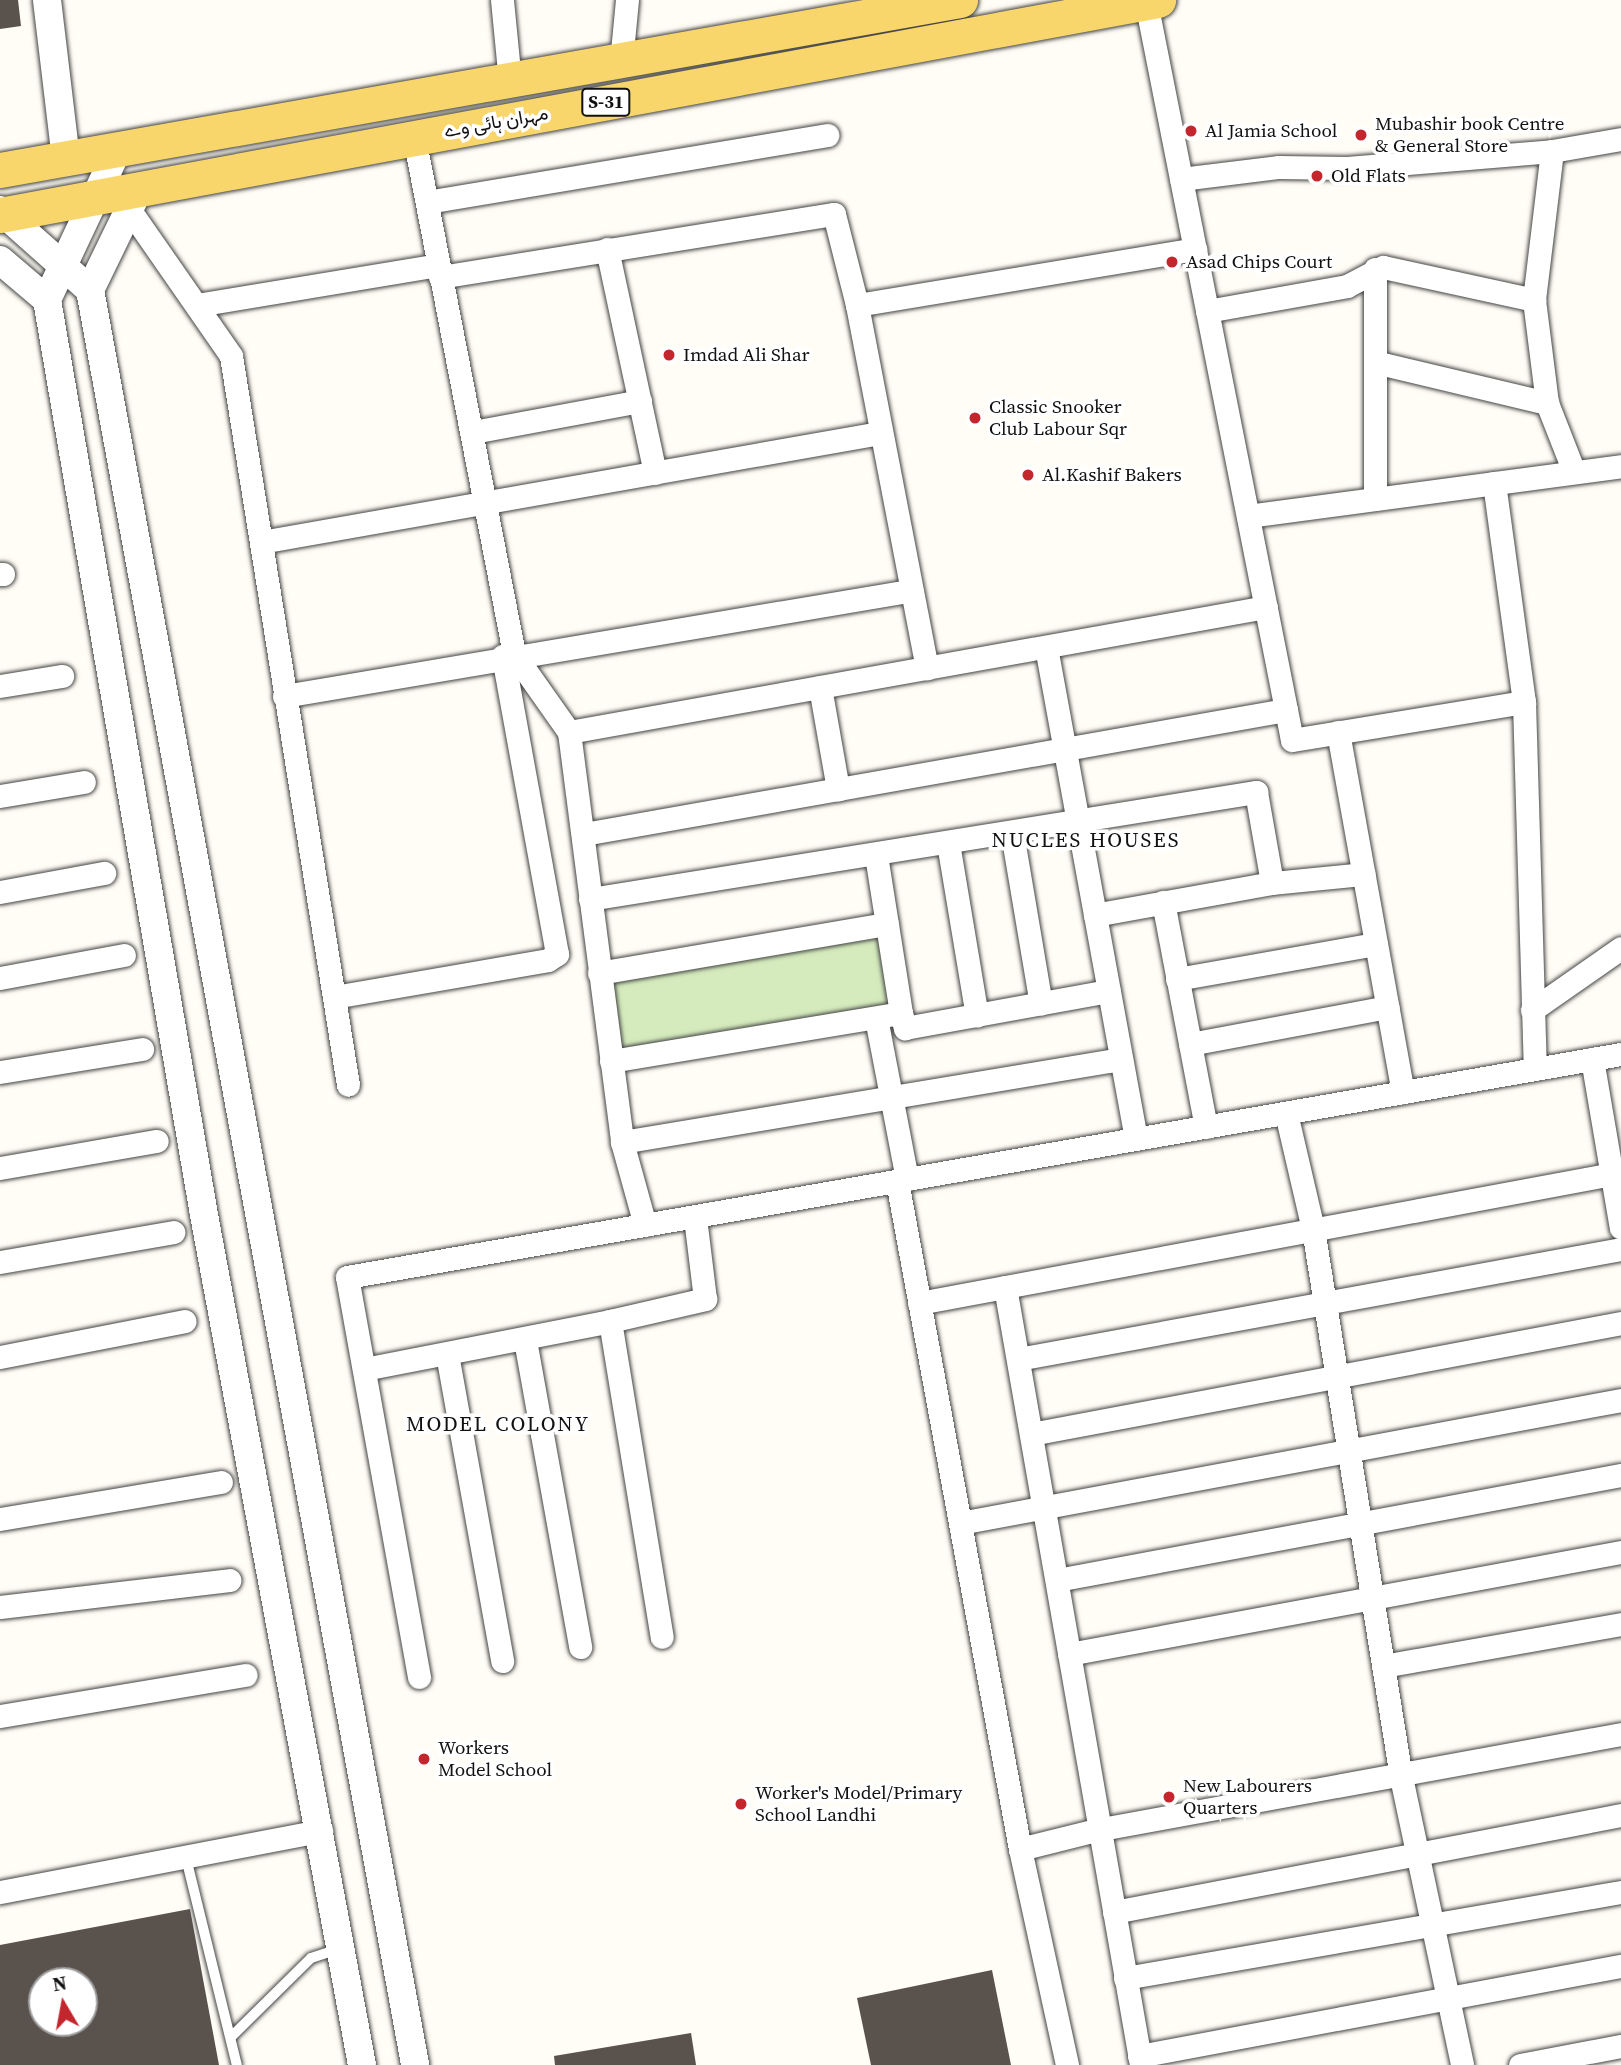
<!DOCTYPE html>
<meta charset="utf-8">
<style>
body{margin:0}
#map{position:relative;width:1621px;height:2065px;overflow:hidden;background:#fffdf5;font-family:"Source Serif 4",Vazirmatn,serif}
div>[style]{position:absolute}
.green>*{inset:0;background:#d5ebbd}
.building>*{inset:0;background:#5a524d}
.roads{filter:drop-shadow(0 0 2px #444) drop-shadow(0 0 2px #444)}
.service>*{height:10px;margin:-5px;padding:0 5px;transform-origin:5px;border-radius:5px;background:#fff}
.minor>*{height:23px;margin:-11.5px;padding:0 11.5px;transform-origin:11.5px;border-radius:11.5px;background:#fff}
.tertiary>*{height:28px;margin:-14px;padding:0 14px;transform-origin:14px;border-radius:14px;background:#fff}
.primary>*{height:35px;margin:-17.5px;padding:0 17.5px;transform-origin:17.5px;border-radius:17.5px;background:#f9d66b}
.dots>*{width:19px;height:19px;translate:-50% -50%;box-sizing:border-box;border:4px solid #fff;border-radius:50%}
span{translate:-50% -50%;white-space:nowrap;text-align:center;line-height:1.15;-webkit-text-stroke:7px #fff;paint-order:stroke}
.shield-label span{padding:2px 5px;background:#fff;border:2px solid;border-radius:5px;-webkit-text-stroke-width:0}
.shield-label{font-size:18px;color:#111;font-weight:700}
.street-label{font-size:19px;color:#111}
.poi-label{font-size:19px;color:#111}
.left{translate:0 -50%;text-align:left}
.neighbourhood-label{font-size:21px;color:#111;letter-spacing:2px}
.north{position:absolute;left:28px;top:1967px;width:70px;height:70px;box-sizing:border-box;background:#fff;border:2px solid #a0a0a0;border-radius:50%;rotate:350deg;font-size:19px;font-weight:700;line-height:28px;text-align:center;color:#111}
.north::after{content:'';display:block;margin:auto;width:24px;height:32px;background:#c4262e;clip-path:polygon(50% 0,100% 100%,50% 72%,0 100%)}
</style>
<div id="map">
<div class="green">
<div style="clip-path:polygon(881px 931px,896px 1010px,617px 1052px,607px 982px)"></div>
</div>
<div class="building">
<div style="clip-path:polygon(0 0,18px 0,21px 26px,0 29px)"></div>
<div style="clip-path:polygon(evenodd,190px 1909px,219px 2065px,0 2065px,0 1945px,190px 1909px,42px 1981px,84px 1981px,84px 2023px,42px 2023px,42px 1981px)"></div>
<div style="clip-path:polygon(992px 1970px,1011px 2065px,871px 2065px,857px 1998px)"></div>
<div style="clip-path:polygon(691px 2033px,696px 2065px,555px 2065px,554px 2056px)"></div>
</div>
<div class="roads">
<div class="service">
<div style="left:186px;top:1858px;width:213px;rotate:76.2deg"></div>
<div style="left:232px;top:2036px;width:111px;rotate:-44.6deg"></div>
<div style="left:311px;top:1958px;width:29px;rotate:-18deg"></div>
</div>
<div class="minor">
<div style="left:502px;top:0;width:82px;rotate:84.4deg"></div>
<div style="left:1146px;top:2px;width:752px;rotate:78.81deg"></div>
<div style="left:1292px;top:740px;width:235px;rotate:-9.3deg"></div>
<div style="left:621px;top:62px;width:62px;rotate:-84.5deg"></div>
<div style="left:414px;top:137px;width:527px;rotate:79.05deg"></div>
<div style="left:514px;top:654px;width:95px;rotate:54.8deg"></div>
<div style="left:569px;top:732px;width:413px;rotate:82.6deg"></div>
<div style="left:622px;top:1142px;width:86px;rotate:74.5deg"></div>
<div style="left:1552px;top:151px;width:150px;rotate:96.9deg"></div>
<div style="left:1534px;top:300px;width:104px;rotate:82.8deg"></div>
<div style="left:1547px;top:403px;width:74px;rotate:68.6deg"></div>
<div style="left:1181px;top:179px;width:99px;rotate:-7deg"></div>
<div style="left:1279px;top:167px;width:68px;rotate:0.8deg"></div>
<div style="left:1347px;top:168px;width:206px;rotate:-4.7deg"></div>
<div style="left:1552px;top:151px;width:70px;rotate:-9.9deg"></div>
<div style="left:427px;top:202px;width:406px;rotate:-9.5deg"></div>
<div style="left:129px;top:209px;width:179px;rotate:55.2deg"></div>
<div style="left:231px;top:356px;width:738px;rotate:80.88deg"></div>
<div style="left:607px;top:249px;width:229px;rotate:77.9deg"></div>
<div style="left:440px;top:277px;width:399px;rotate:-9.1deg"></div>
<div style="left:834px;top:214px;width:94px;rotate:75.8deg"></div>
<div style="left:857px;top:305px;width:370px;rotate:79.1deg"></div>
<div style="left:197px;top:305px;width:244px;rotate:-9.4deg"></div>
<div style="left:857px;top:305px;width:343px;rotate:-9.4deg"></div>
<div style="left:1207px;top:311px;width:142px;rotate:-10.1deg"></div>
<div style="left:1347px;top:286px;width:41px;rotate:-27.8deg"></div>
<div style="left:1383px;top:267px;width:155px;rotate:12.3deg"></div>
<div style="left:1379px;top:363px;width:173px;rotate:13.4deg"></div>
<div style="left:473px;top:432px;width:170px;rotate:-10.5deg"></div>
<div style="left:1494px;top:483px;width:221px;rotate:82.2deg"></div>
<div style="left:1524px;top:702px;width:367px;rotate:88.3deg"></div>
<div style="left:1375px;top:499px;width:230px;rotate:-90deg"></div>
<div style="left:1248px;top:516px;width:376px;rotate:-7.6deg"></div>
<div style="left:261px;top:542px;width:629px;rotate:-9.99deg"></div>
<div style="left:0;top:574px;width:3px"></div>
<div style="left:1046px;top:647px;width:500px;rotate:79.63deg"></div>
<div style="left:0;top:686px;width:63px;rotate:-9.2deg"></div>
<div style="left:820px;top:687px;width:104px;rotate:80deg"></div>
<div style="left:284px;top:696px;width:633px;rotate:-9.55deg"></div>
<div style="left:569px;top:732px;width:708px;rotate:-10.17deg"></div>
<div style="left:1338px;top:732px;width:366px;rotate:79.8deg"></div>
<div style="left:0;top:796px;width:85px;rotate:-9.5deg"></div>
<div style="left:1012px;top:833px;width:173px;rotate:80.4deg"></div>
<div style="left:584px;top:834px;width:713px;rotate:-10.02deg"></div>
<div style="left:948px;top:843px;width:175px;rotate:80.5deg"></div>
<div style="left:1272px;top:883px;width:92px;rotate:-5.6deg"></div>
<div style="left:0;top:892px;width:106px;rotate:-10.4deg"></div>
<div style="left:590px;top:899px;width:675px;rotate:-9.13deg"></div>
<div style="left:1256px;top:792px;width:92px;rotate:80deg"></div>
<div style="left:1272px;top:883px;width:180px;rotate:169.8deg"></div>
<div style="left:1163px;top:902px;width:229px;rotate:79.2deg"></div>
<div style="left:599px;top:973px;width:292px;rotate:-9.7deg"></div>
<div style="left:0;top:978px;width:126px;rotate:-10.5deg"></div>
<div style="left:1177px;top:979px;width:202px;rotate:-10deg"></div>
<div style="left:334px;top:997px;width:217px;rotate:-9.8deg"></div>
<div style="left:548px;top:960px;width:11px;rotate:-34deg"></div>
<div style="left:557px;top:954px;width:303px;rotate:-100.3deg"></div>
<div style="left:1532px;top:1010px;width:108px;rotate:-34.9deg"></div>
<div style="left:901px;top:1013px;width:16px;rotate:75deg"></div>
<div style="left:905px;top:1028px;width:207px;rotate:-10.3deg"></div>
<div style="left:876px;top:1018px;width:164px;rotate:79.1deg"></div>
<div style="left:1190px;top:1044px;width:201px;rotate:-10.6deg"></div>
<div style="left:1592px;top:1059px;width:171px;rotate:80.3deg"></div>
<div style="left:611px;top:1061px;width:294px;rotate:-9.4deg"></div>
<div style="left:901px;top:1013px;width:160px;rotate:-99deg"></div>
<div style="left:0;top:1072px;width:144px;rotate:-9.2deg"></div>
<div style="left:1286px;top:1113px;width:119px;rotate:76.9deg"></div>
<div style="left:1313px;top:1229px;width:555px;rotate:80.88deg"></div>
<div style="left:1401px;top:1777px;width:294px;rotate:78deg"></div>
<div style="left:622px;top:1142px;width:506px;rotate:-9.44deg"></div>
<div style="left:0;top:1168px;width:159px;rotate:-9.8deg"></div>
<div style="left:897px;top:1181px;width:679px;rotate:79.57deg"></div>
<div style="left:1020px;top:1849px;width:221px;rotate:77.7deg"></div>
<div style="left:0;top:1262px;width:176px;rotate:-9.8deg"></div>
<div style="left:1005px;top:1287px;width:790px;rotate:80.08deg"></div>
<div style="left:919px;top:1303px;width:705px;rotate:-10.54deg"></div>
<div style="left:610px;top:1321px;width:98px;rotate:-13deg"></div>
<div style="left:705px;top:1299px;width:83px;rotate:-97deg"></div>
<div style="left:525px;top:1340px;width:312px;rotate:79.8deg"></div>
<div style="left:447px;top:1354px;width:312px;rotate:79.8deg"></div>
<div style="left:0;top:1357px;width:188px;rotate:-11deg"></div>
<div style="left:1018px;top:1359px;width:613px;rotate:-10.34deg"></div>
<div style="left:364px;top:1369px;width:251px;rotate:-11deg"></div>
<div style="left:610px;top:1321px;width:320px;rotate:80.7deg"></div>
<div style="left:1031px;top:1434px;width:600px;rotate:-10.65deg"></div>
<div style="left:0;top:1519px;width:224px;rotate:-9.5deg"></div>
<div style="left:960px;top:1523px;width:672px;rotate:-10.54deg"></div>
<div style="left:1057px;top:1580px;width:574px;rotate:-10.55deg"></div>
<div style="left:0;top:1607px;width:231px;rotate:-6.7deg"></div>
<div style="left:1069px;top:1654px;width:561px;rotate:-10.47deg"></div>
<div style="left:1383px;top:1666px;width:242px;rotate:-10deg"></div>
<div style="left:419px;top:1677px;width:406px;rotate:-100.2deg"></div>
<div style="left:347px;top:1277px;width:1293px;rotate:-9.93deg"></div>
<div style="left:0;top:1716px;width:249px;rotate:-9.5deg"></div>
<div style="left:1020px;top:1849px;width:78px;rotate:-14deg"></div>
<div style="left:1096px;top:1830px;width:534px;rotate:-10.36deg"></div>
<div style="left:0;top:1892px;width:327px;rotate:-10.8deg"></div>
<div style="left:1114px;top:1912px;width:516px;rotate:-10.83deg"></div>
<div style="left:1125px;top:1978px;width:503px;rotate:-9.84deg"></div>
<div style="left:1139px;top:2056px;width:490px;rotate:-10.6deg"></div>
<div style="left:1520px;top:2065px;width:103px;rotate:-10.7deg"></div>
</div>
<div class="tertiary">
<div style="left:47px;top:0;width:161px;rotate:83.2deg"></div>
<div style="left:117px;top:151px;width:165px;rotate:115.2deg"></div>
<div style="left:47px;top:300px;width:928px;rotate:80.26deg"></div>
<div style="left:204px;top:1215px;width:865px;rotate:79.47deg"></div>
<div style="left:0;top:210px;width:120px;rotate:41.6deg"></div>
<div style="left:90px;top:290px;width:1805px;rotate:79.62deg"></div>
<div style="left:0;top:260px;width:62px;rotate:40.4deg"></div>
<div style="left:90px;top:290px;width:112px;rotate:-64.1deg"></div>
</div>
<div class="primary">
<div style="left:0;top:170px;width:975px;rotate:-10.04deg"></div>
<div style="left:0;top:215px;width:1178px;rotate:-10.52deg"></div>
</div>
</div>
<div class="dots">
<div style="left:1191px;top:131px;background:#c4262e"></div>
<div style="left:1361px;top:135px;background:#c4262e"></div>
<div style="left:1317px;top:176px;background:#c4262e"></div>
<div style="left:1172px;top:262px;background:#c4262e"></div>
<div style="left:669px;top:355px;background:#c4262e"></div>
<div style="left:975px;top:418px;background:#c4262e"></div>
<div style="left:1028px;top:475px;background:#c4262e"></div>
<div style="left:424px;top:1759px;background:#c4262e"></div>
<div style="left:1169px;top:1797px;background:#c4262e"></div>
<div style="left:741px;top:1804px;background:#c4262e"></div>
</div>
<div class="shield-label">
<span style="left:606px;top:102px">S-31</span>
</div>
<div class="street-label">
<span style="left:496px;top:122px;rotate:-10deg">مہران ہائی وے</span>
</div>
<div class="poi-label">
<span class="left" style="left:1375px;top:135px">Mubashir book Centre<br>&amp; General Store</span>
<span class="left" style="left:1205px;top:131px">Al Jamia School</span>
<span class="left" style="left:1331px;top:176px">Old Flats</span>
<span class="left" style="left:1186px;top:262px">Asad Chips Court</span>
<span class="left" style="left:683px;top:355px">Imdad Ali Shar</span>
<span class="left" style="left:989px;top:418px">Classic Snooker<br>Club Labour Sqr</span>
<span class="left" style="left:1042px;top:475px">Al.Kashif Bakers</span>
<span class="left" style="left:438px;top:1759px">Workers<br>Model School</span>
<span class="left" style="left:1183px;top:1797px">New Labourers<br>Quarters</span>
<span class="left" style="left:755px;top:1804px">Worker's Model/Primary<br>School Landhi</span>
</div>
<div class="neighbourhood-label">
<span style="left:1086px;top:840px">NUCLES HOUSES</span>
<span style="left:498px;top:1424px">MODEL COLONY</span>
</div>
<div class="north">N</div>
</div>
